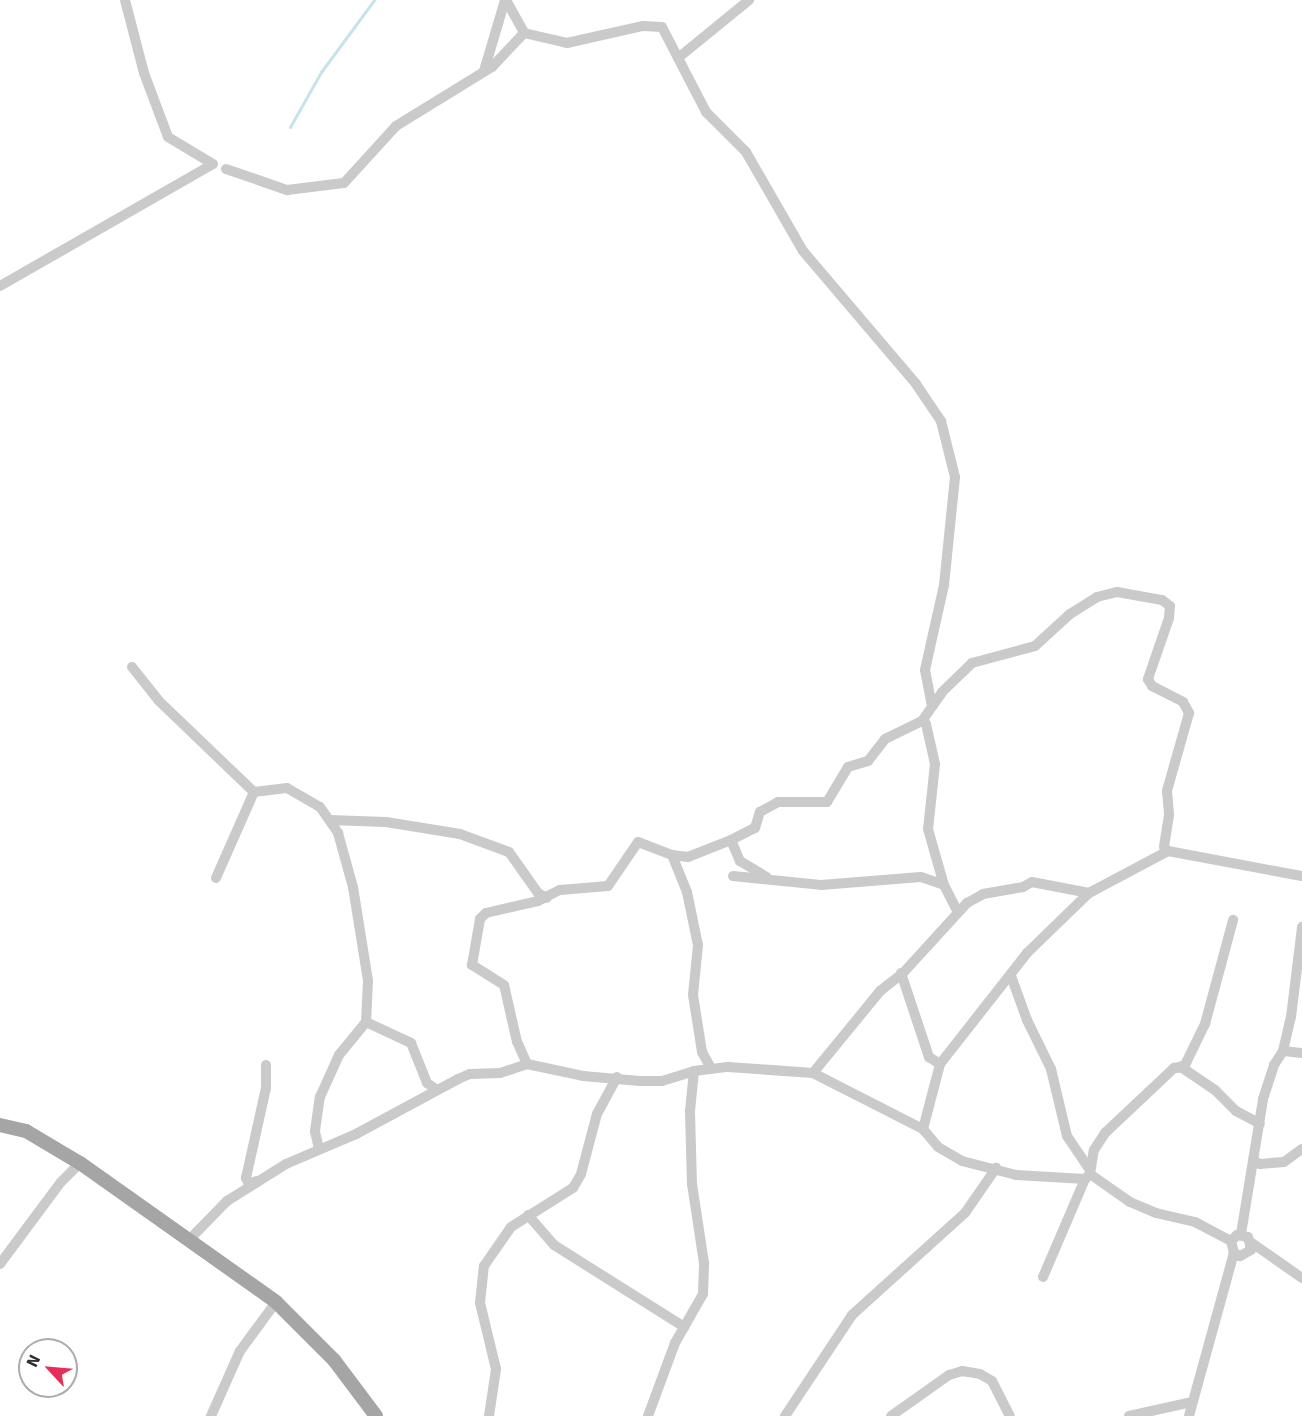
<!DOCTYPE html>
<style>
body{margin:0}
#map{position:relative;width:1302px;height:1416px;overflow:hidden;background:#fff;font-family:Signika,sans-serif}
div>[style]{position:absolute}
.stream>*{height:3px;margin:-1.5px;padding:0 1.5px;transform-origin:1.5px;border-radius:1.5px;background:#c6e3eb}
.minor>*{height:10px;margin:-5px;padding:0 5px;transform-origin:5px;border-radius:5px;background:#cacaca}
.major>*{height:14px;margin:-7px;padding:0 7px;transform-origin:7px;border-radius:7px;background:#a5a5a5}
span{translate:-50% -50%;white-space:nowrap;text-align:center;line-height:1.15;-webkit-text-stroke:6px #fff;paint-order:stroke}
.north{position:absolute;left:18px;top:1338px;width:60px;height:60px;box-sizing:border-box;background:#fff;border:2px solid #ababab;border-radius:50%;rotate:296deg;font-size:16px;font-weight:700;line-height:24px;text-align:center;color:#2d2d2d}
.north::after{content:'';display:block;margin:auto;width:21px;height:27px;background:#e52e5a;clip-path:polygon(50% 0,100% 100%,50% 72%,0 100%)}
</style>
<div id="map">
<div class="stream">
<div style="left:290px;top:127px;width:63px;rotate:-60.6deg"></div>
<div style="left:321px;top:72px;width:89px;rotate:-53.6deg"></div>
</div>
<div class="minor">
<div style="left:506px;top:0;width:38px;rotate:61deg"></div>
<div style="left:524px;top:33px;width:44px;rotate:13.1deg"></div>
<div style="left:567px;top:43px;width:78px;rotate:-12.6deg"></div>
<div style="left:643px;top:26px;width:19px;rotate:3deg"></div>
<div style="left:662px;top:27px;width:96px;rotate:62.6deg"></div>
<div style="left:706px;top:112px;width:57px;rotate:45deg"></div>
<div style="left:746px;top:152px;width:114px;rotate:60.1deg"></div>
<div style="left:803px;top:251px;width:175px;rotate:49.6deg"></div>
<div style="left:916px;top:384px;width:45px;rotate:56deg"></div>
<div style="left:941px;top:421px;width:58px;rotate:76deg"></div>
<div style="left:955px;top:477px;width:109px;rotate:95.8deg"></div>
<div style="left:944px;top:585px;width:87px;rotate:102.6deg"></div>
<div style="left:925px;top:670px;width:37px;rotate:79deg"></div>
<div style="left:678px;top:58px;width:92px;rotate:-39.2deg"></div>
<div style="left:484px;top:71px;width:74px;rotate:-73.5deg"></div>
<div style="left:226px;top:169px;width:65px;rotate:19deg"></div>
<div style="left:287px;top:190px;width:57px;rotate:-7deg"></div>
<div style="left:344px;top:183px;width:77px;rotate:-47.6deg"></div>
<div style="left:396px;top:126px;width:113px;rotate:-31.6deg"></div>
<div style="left:492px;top:67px;width:47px;rotate:-46.7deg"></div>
<div style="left:0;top:286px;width:245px;rotate:-29.8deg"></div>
<div style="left:213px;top:164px;width:52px;rotate:-149deg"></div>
<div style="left:168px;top:137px;width:68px;rotate:-110.6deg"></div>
<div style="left:144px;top:73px;width:75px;rotate:-104.6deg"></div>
<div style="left:132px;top:667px;width:43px;rotate:51.5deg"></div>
<div style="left:159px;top:701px;width:132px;rotate:43.8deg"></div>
<div style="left:922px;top:721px;width:35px;rotate:-55deg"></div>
<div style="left:942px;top:692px;width:42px;rotate:-44deg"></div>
<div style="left:972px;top:663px;width:65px;rotate:-15.1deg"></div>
<div style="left:1035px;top:646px;width:47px;rotate:-42.4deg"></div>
<div style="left:1070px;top:614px;width:32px;rotate:-32deg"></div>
<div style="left:1097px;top:597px;width:21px;rotate:-14deg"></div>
<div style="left:1117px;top:592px;width:46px;rotate:10.1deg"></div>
<div style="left:1162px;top:600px;width:10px;rotate:37deg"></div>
<div style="left:1170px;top:606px;width:12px;rotate:95deg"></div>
<div style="left:1169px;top:618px;width:65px;rotate:109deg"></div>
<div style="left:1148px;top:679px;width:8px;rotate:60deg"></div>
<div style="left:1152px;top:686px;width:35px;rotate:27deg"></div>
<div style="left:1183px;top:702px;width:13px;rotate:61deg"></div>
<div style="left:1189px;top:713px;width:81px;rotate:105.8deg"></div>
<div style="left:1167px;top:791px;width:24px;rotate:85deg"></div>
<div style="left:1169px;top:815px;width:32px;rotate:99deg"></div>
<div style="left:1164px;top:847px;width:6px;rotate:45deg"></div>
<div style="left:330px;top:820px;width:56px;rotate:2deg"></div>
<div style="left:386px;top:822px;width:75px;rotate:9.2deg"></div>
<div style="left:460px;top:834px;width:52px;rotate:20.2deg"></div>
<div style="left:509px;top:852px;width:50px;rotate:54.7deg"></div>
<div style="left:538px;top:893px;width:10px;rotate:29deg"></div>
<div style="left:731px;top:840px;width:23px;rotate:67deg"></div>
<div style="left:740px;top:861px;width:31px;rotate:31deg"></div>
<div style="left:672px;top:855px;width:16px;rotate:7deg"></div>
<div style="left:688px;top:857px;width:46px;rotate:-21.6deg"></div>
<div style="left:731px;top:840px;width:27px;rotate:-27deg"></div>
<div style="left:755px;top:828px;width:17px;rotate:-73deg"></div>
<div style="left:760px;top:812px;width:21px;rotate:-29deg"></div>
<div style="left:778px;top:802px;width:49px"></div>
<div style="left:827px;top:802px;width:41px;rotate:-59deg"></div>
<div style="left:848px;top:767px;width:21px;rotate:-17deg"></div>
<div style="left:868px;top:761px;width:28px;rotate:-52deg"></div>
<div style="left:885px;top:739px;width:41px;rotate:-25.9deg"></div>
<div style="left:922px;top:721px;width:5px;rotate:37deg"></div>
<div style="left:926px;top:724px;width:41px;rotate:77.3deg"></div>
<div style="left:935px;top:764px;width:65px;rotate:96.1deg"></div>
<div style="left:928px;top:829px;width:58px;rotate:74.1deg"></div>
<div style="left:733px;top:876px;width:88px;rotate:5.8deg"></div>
<div style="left:821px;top:885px;width:100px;rotate:-4.6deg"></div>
<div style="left:921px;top:877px;width:24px;rotate:19deg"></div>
<div style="left:944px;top:885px;width:30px;rotate:63deg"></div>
<div style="left:216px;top:878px;width:94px;rotate:-66.2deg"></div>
<div style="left:254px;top:792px;width:33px;rotate:-7deg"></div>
<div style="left:287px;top:788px;width:38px;rotate:30deg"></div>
<div style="left:320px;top:807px;width:32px;rotate:55deg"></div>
<div style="left:338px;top:833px;width:56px;rotate:74.5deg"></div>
<div style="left:353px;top:887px;width:95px;rotate:80.9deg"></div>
<div style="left:368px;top:981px;width:41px;rotate:92.8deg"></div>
<div style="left:366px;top:1022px;width:50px;rotate:25deg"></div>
<div style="left:411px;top:1043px;width:43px;rotate:68.2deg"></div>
<div style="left:427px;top:1083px;width:12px;rotate:35deg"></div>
<div style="left:901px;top:973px;width:89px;rotate:71.6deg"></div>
<div style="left:929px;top:1057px;width:13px;rotate:32deg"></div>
<div style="left:1011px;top:976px;width:47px;rotate:70deg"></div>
<div style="left:1027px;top:1020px;width:55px;rotate:63.9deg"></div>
<div style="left:1051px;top:1069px;width:69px;rotate:76.6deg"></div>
<div style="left:1067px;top:1136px;width:40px;rotate:56deg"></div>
<div style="left:1283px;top:1051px;width:19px;rotate:6deg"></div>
<div style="left:527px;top:1064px;width:24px;rotate:-114deg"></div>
<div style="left:517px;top:1042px;width:58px;rotate:-102.8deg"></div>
<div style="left:504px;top:985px;width:38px;rotate:-148deg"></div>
<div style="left:472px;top:965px;width:47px;rotate:-80.1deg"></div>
<div style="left:480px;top:919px;width:8px;rotate:-45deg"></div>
<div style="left:486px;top:913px;width:53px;rotate:-13deg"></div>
<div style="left:538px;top:901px;width:25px;rotate:-27deg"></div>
<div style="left:560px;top:890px;width:48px;rotate:-4.8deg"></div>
<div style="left:608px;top:886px;width:53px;rotate:-55.7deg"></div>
<div style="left:638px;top:842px;width:36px;rotate:21deg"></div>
<div style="left:672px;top:855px;width:40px;rotate:68deg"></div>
<div style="left:687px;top:892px;width:54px;rotate:78.3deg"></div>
<div style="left:698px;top:945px;width:50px;rotate:95.7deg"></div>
<div style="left:693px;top:995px;width:58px;rotate:81deg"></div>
<div style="left:702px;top:1052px;width:18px;rotate:61deg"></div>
<div style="left:1177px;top:1068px;width:9px;rotate:-21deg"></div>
<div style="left:1185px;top:1065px;width:46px;rotate:-64deg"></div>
<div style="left:1205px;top:1024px;width:108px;rotate:-74.9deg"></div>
<div style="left:813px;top:1073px;width:106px;rotate:-50.7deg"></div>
<div style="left:880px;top:991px;width:29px;rotate:-38deg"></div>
<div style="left:903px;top:973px;width:95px;rotate:-47.6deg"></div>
<div style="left:967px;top:903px;width:18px;rotate:-29deg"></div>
<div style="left:983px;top:894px;width:41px;rotate:-9.9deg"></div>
<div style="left:1023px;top:887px;width:10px;rotate:-29deg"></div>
<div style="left:1032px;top:882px;width:58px;rotate:10.9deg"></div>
<div style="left:923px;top:1129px;width:67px;rotate:-75.3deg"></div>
<div style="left:940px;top:1064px;width:141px;rotate:-51.9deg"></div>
<div style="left:1027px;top:953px;width:86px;rotate:-44.1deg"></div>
<div style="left:1089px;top:893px;width:89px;rotate:-28deg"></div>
<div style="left:1168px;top:851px;width:136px;rotate:10.6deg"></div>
<div style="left:319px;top:1149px;width:18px;rotate:-103deg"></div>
<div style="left:315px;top:1131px;width:34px;rotate:-82deg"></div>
<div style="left:320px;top:1097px;width:46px;rotate:-65.7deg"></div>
<div style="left:339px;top:1055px;width:43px;rotate:-50.7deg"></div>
<div style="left:1253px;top:1160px;width:8px;rotate:30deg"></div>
<div style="left:1260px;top:1164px;width:24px;rotate:-5deg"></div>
<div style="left:1284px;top:1162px;width:22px;rotate:-36deg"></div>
<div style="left:1090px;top:1174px;width:24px;rotate:-81deg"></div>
<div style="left:1094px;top:1150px;width:20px;rotate:-57deg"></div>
<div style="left:1105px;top:1133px;width:95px;rotate:-43.3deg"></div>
<div style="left:1174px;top:1068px;width:7px;rotate:-8deg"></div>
<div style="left:1181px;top:1067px;width:41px;rotate:34.1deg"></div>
<div style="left:1215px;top:1090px;width:30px;rotate:45deg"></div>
<div style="left:1236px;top:1111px;width:27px;rotate:28deg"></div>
<div style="left:256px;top:1181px;width:8px;rotate:157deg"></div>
<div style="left:249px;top:1184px;width:7px;rotate:-117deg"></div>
<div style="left:246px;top:1178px;width:92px;rotate:-77.5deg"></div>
<div style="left:266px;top:1088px;width:23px;rotate:-90deg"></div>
<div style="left:528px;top:1215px;width:40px;rotate:49deg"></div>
<div style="left:554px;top:1245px;width:154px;rotate:32.2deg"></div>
<div style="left:1241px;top:1234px;width:137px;rotate:-80.7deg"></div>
<div style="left:1263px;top:1099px;width:36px;rotate:-72deg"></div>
<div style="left:1274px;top:1065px;width:17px;rotate:-57deg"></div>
<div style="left:1283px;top:1051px;width:35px;rotate:-77deg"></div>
<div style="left:1291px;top:1017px;width:91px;rotate:-83deg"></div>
<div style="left:190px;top:1239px;width:53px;rotate:-45.8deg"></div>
<div style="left:227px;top:1201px;width:70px;rotate:-32.1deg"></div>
<div style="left:286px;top:1164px;width:76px;rotate:-23.2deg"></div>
<div style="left:356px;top:1134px;width:116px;rotate:-28.3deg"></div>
<div style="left:458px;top:1079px;width:13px;rotate:-23deg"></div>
<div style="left:470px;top:1074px;width:30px;rotate:-2deg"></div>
<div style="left:500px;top:1073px;width:28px;rotate:-18deg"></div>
<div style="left:527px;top:1064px;width:57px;rotate:12.1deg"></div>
<div style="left:583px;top:1076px;width:57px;rotate:5deg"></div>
<div style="left:640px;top:1081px;width:22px"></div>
<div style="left:662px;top:1081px;width:34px;rotate:-17deg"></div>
<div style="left:694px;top:1071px;width:34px;rotate:-7deg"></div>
<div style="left:728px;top:1067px;width:85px;rotate:4deg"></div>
<div style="left:813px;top:1073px;width:123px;rotate:27deg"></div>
<div style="left:923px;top:1129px;width:23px;rotate:50deg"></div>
<div style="left:938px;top:1147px;width:28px;rotate:30deg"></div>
<div style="left:962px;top:1161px;width:56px;rotate:14.5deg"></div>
<div style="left:1016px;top:1175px;width:69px;rotate:3.3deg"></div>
<div style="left:1085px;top:1179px;width:7px;rotate:-45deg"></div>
<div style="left:1090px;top:1174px;width:49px;rotate:35deg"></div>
<div style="left:1130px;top:1202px;width:28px;rotate:23deg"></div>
<div style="left:1156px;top:1213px;width:40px;rotate:13deg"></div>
<div style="left:1195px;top:1222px;width:41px;rotate:27.8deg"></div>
<div style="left:1252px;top:1243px;width:61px;rotate:35deg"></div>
<div style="left:0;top:1264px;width:102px;rotate:-53.4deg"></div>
<div style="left:61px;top:1182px;width:27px;rotate:-45deg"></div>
<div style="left:1043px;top:1277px;width:107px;rotate:-66.8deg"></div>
<div style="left:211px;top:1416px;width:71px;rotate:-66deg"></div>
<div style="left:240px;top:1351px;width:61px;rotate:-53.7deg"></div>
<div style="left:489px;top:1416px;width:48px;rotate:-81.5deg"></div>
<div style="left:496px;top:1369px;width:68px;rotate:-103.6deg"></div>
<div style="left:480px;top:1303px;width:37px;rotate:-84deg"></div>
<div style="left:484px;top:1266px;width:47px;rotate:-55.3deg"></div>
<div style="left:511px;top:1227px;width:73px;rotate:-32.2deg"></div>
<div style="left:573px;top:1188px;width:16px;rotate:-60deg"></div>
<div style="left:581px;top:1174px;width:62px;rotate:-75.1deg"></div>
<div style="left:597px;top:1114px;width:42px;rotate:-61.6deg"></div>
<div style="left:648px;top:1416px;width:78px;rotate:-69.7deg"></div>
<div style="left:675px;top:1343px;width:56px;rotate:-60.3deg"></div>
<div style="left:703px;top:1294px;width:31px;rotate:-88deg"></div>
<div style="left:704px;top:1263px;width:80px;rotate:-98.6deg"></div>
<div style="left:692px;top:1184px;width:73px;rotate:-91.6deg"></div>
<div style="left:690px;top:1111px;width:40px;rotate:-84.3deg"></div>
<div style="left:785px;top:1416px;width:121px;rotate:-56.4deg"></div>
<div style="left:852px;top:1315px;width:152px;rotate:-42.1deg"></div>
<div style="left:965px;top:1213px;width:55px;rotate:-55.4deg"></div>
<div style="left:891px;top:1416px;width:71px;rotate:-35.3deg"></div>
<div style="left:949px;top:1375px;width:14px;rotate:-17deg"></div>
<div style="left:962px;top:1371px;width:18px;rotate:9deg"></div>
<div style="left:980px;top:1374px;width:14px;rotate:30deg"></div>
<div style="left:992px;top:1381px;width:39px;rotate:63deg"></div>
<div style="left:1129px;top:1416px;width:65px;rotate:-12.5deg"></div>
<div style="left:1189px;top:1416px;width:169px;rotate:-74.6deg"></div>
<div style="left:1234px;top:1253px;width:12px;rotate:-104deg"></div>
<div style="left:1231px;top:1241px;width:8px;rotate:-45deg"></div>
<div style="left:1237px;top:1235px;width:11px;rotate:10deg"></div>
<div style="left:1248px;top:1237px;width:13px;rotate:77deg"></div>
<div style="left:1251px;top:1250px;width:13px;rotate:151deg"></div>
<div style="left:1240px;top:1256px;width:7px;rotate:-153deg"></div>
</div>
<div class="major">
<div style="left:0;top:1125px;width:27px;rotate:13deg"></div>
<div style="left:26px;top:1131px;width:63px;rotate:30.7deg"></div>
<div style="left:80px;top:1163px;width:240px;rotate:35.3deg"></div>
<div style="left:276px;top:1302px;width:82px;rotate:45deg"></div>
<div style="left:334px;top:1360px;width:70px;rotate:53.1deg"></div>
</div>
<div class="north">N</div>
</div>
